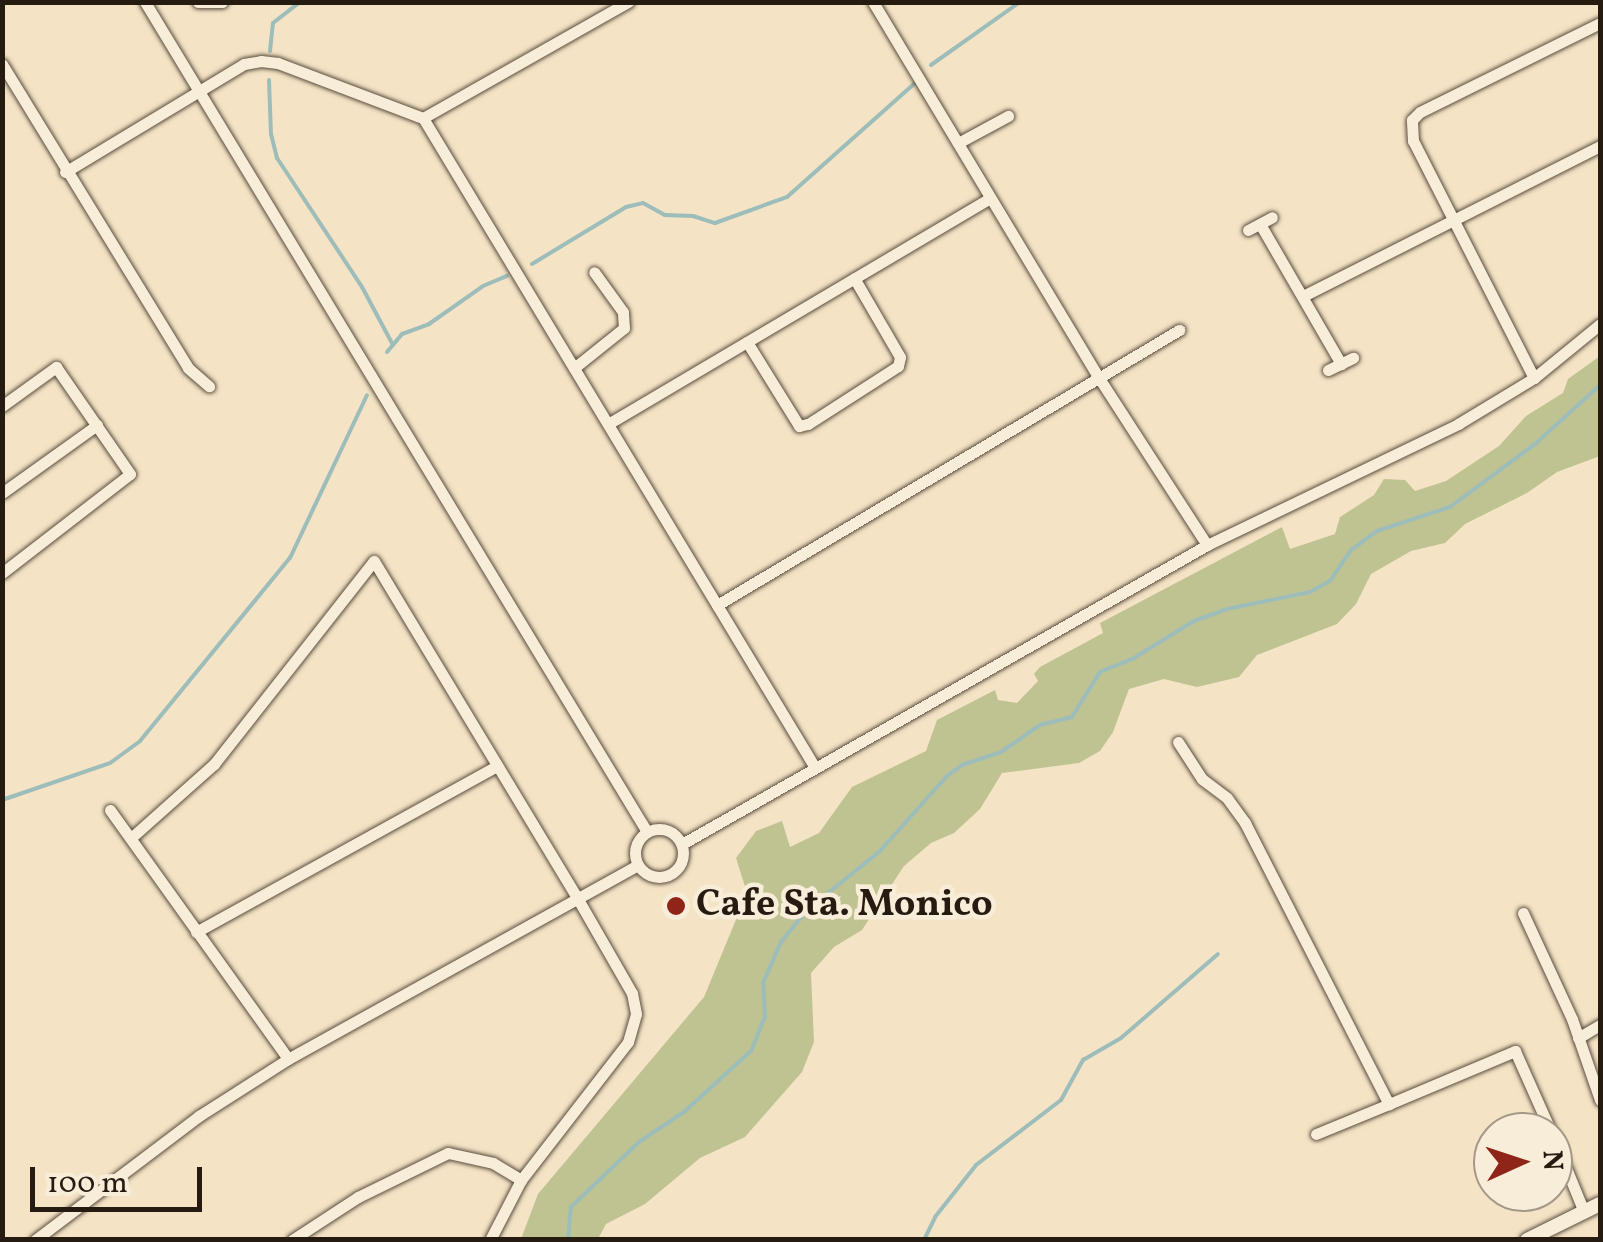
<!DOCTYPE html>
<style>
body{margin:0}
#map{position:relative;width:1603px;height:1242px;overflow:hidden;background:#f5e3c5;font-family:Vollkorn,serif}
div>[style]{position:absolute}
.green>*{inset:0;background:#bfc392}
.stream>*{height:4px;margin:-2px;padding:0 2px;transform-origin:2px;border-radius:2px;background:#9dbdba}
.roads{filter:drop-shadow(0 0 2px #594d3e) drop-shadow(0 0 2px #594d3e)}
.minor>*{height:11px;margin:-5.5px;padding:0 5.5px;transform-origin:5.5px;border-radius:5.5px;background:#f8edd9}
.minor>.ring{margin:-5.5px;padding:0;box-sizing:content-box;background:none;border:11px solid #f8edd9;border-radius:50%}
.tertiary>*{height:14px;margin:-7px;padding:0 7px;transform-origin:7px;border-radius:7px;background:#f8edd9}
.dots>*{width:28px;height:28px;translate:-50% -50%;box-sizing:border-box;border:5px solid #f8edd9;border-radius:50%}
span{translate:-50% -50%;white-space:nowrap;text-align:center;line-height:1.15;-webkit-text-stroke:9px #f8edd9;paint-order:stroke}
.poi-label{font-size:38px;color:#251b11;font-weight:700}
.left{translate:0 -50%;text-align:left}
.frame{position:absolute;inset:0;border:5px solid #251b11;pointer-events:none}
.north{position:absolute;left:1473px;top:1112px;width:100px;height:100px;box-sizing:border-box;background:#f8edd9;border:2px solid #a49989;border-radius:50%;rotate:87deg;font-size:28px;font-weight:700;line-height:40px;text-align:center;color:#251b11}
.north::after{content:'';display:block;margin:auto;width:35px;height:45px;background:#8f2418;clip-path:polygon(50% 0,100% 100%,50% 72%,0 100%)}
.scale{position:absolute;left:30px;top:1167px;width:172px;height:45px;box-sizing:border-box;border:5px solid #251b11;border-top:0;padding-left:12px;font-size:30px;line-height:35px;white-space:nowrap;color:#251b11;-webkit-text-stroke:8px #f8edd9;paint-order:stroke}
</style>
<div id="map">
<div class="green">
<div style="clip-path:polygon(1600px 356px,1600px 456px,1557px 472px,1527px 493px,1465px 524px,1445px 543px,1411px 551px,1371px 574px,1356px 604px,1337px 624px,1257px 655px,1239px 677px,1197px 687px,1164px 679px,1129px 689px,1113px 732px,1100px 751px,1079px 763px,1002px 773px,980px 809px,954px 833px,931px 843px,904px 866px,862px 930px,834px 947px,811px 973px,814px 1042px,802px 1072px,745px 1137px,700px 1158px,645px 1204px,606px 1224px,598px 1239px,521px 1239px,538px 1194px,704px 997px,747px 893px,736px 858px,756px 831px,782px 821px,790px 847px,819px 833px,852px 787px,926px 751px,937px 720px,995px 690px,998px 700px,1017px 703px,1038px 681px,1034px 674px,1040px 667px,1103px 633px,1100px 623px,1282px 527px,1290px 549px,1335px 534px,1340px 517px,1374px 495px,1384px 479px,1405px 480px,1415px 491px,1446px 481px,1499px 446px,1526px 416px,1563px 393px,1568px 379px)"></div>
</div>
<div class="stream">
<div style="left:270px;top:51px;width:28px;rotate:-84deg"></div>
<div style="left:273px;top:23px;width:34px;rotate:-38deg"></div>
<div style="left:931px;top:65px;width:109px;rotate:-35.3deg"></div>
<div style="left:269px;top:80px;width:54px;rotate:87.9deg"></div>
<div style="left:271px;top:134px;width:25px;rotate:76deg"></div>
<div style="left:277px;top:158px;width:154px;rotate:56.6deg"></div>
<div style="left:362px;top:287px;width:66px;rotate:61.9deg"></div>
<div style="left:532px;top:264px;width:110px;rotate:-31.2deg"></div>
<div style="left:626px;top:207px;width:17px;rotate:-13deg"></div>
<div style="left:643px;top:203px;width:25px;rotate:29deg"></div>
<div style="left:665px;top:215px;width:28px;rotate:2deg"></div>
<div style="left:693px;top:216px;width:23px;rotate:18deg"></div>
<div style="left:715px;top:223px;width:77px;rotate:-19.9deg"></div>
<div style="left:787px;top:197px;width:173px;rotate:-41.7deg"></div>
<div style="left:387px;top:352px;width:23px;rotate:-50deg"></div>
<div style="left:402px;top:334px;width:29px;rotate:-20deg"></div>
<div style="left:429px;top:324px;width:66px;rotate:-35.1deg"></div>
<div style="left:483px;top:286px;width:26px;rotate:-23deg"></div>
<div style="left:2px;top:800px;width:114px;rotate:-18.9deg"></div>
<div style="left:110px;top:763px;width:37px;rotate:-36deg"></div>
<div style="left:140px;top:741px;width:237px;rotate:-50.7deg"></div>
<div style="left:290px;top:558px;width:180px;rotate:-64.7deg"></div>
<div style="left:568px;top:1240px;width:33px;rotate:-85deg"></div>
<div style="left:571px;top:1207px;width:94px;rotate:-43.7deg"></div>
<div style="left:639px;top:1142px;width:54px;rotate:-33.7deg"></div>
<div style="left:684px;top:1112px;width:91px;rotate:-42.3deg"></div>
<div style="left:751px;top:1051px;width:38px;rotate:-68deg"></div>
<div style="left:765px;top:1016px;width:33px;rotate:-93deg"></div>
<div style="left:763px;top:983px;width:45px;rotate:-66.3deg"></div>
<div style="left:781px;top:942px;width:41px;rotate:-50.9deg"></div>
<div style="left:807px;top:910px;width:92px;rotate:-38.9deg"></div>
<div style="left:879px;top:852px;width:102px;rotate:-48.2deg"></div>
<div style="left:947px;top:776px;width:19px;rotate:-36deg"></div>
<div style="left:962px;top:765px;width:41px;rotate:-18.4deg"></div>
<div style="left:1001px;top:752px;width:47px;rotate:-34.7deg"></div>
<div style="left:1040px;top:725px;width:33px;rotate:-14deg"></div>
<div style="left:1072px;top:717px;width:53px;rotate:-58.1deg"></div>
<div style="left:1100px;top:672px;width:37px;rotate:-22deg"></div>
<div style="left:1134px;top:658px;width:70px;rotate:-31.7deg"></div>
<div style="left:1194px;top:621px;width:35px;rotate:-20deg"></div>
<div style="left:1227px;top:609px;width:85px;rotate:-11.6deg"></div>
<div style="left:1310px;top:592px;width:23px;rotate:-29deg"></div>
<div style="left:1330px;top:581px;width:37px;rotate:-56deg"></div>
<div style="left:1351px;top:550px;width:32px;rotate:-36deg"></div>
<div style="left:1377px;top:531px;width:77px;rotate:-18.2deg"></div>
<div style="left:1450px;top:507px;width:106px;rotate:-36.5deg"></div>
<div style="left:1535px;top:444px;width:88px;rotate:-42.2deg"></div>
<div style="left:924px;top:1240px;width:25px;rotate:-64deg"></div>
<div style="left:935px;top:1217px;width:66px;rotate:-51.7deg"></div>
<div style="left:976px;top:1165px;width:107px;rotate:-37.4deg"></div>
<div style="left:1061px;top:1100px;width:46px;rotate:-61.2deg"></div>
<div style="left:1083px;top:1060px;width:44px;rotate:-30.1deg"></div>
<div style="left:1121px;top:1038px;width:128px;rotate:-40.9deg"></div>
</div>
<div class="roads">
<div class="minor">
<div style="left:145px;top:2px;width:970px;rotate:58.83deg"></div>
<div style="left:198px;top:2px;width:24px"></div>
<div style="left:873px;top:2px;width:439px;rotate:59deg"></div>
<div style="left:1099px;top:378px;width:199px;rotate:57.1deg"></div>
<div style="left:2px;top:64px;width:356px;rotate:58.5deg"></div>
<div style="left:188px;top:368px;width:28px;rotate:41deg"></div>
<div style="left:423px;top:118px;width:236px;rotate:-29.5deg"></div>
<div style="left:958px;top:143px;width:57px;rotate:-28.4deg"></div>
<div style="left:65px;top:172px;width:209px;rotate:-31.1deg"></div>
<div style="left:244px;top:64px;width:17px;rotate:-10deg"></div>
<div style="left:261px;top:61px;width:17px;rotate:7deg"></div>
<div style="left:278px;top:63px;width:155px;rotate:20.8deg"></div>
<div style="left:423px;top:118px;width:757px;rotate:58.89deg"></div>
<div style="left:1260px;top:224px;width:162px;rotate:59.9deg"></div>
<div style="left:1248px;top:230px;width:27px;rotate:-28deg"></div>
<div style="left:1303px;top:296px;width:333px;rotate:-26.8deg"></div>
<div style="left:747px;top:342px;width:99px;rotate:58.2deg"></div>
<div style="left:799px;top:426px;width:9px;rotate:-13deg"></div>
<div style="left:808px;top:424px;width:107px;rotate:-32.8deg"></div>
<div style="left:898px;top:366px;width:9px;rotate:-77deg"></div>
<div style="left:900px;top:357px;width:91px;rotate:-120.2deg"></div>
<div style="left:574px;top:368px;width:64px;rotate:-38.7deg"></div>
<div style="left:624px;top:328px;width:16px;rotate:-94deg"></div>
<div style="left:623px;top:312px;width:49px;rotate:-125.9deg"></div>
<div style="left:1328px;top:370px;width:28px;rotate:-26deg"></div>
<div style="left:1534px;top:378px;width:266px;rotate:-117deg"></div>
<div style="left:1413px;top:141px;width:21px;rotate:-93deg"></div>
<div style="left:1412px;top:120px;width:11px;rotate:-45deg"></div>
<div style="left:1420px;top:112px;width:201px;rotate:-26.3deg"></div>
<div style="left:2px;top:406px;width:67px;rotate:-35.8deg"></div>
<div style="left:56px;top:367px;width:130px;rotate:55.3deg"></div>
<div style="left:130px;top:474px;width:162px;rotate:142.3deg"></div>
<div style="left:608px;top:424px;width:444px;rotate:-30.6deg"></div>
<div style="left:2px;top:493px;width:117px;rotate:-35.6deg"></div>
<div style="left:717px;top:605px;width:538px;rotate:-30.76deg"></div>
<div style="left:1178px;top:742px;width:44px;rotate:57deg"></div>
<div style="left:1202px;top:779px;width:31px;rotate:37deg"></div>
<div style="left:1227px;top:798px;width:31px;rotate:54deg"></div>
<div style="left:1245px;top:823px;width:316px;rotate:62.9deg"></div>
<div style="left:1389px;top:1104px;width:137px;rotate:-22.8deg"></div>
<div style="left:1515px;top:1051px;width:89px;rotate:66deg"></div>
<div style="left:110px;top:810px;width:306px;rotate:54.4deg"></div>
<div class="ring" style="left:635px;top:829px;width:37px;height:37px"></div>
<div style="left:132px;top:837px;width:110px;rotate:-41.7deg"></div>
<div style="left:214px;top:764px;width:258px;rotate:-51.8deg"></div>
<div style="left:374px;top:561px;width:397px;rotate:58.9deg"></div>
<div style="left:579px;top:901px;width:106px;rotate:60.1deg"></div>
<div style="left:632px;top:993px;width:21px;rotate:79deg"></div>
<div style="left:636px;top:1014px;width:29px;rotate:106deg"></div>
<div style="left:628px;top:1042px;width:175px;rotate:127.8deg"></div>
<div style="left:521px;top:1180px;width:68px;rotate:117.3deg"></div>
<div style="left:682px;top:844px;width:604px;rotate:-29.66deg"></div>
<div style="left:1207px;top:545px;width:279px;rotate:-25.7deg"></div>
<div style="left:1458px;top:424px;width:89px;rotate:-31.2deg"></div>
<div style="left:1534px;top:378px;width:85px;rotate:-39.3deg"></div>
<div style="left:1523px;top:913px;width:117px;rotate:65.2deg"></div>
<div style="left:1572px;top:1019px;width:86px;rotate:70.9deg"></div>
<div style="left:196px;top:932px;width:344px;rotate:-28.9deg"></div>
<div style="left:1578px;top:1038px;width:26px;rotate:-31deg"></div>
<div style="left:1316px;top:1134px;width:79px;rotate:-22.3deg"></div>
<div style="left:1553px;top:1136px;width:82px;rotate:67.8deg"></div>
<div style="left:35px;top:1240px;width:206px;rotate:-37.1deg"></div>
<div style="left:199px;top:1116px;width:106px;rotate:-32.6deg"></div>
<div style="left:288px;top:1059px;width:400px;rotate:-29deg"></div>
<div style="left:292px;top:1240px;width:79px;rotate:-33.1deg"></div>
<div style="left:358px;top:1197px;width:100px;rotate:-26.1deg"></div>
<div style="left:448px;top:1153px;width:46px;rotate:12.5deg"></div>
<div style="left:493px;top:1163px;width:33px;rotate:31deg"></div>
</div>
<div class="tertiary">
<div style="left:1527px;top:1240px;width:81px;rotate:-26.3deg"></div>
</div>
</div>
<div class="dots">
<div style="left:676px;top:906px;background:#8f2418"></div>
</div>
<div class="poi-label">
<span class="left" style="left:696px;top:906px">Cafe Sta. Monico</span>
</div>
<div class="frame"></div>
<div class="north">N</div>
<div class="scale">100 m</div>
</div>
